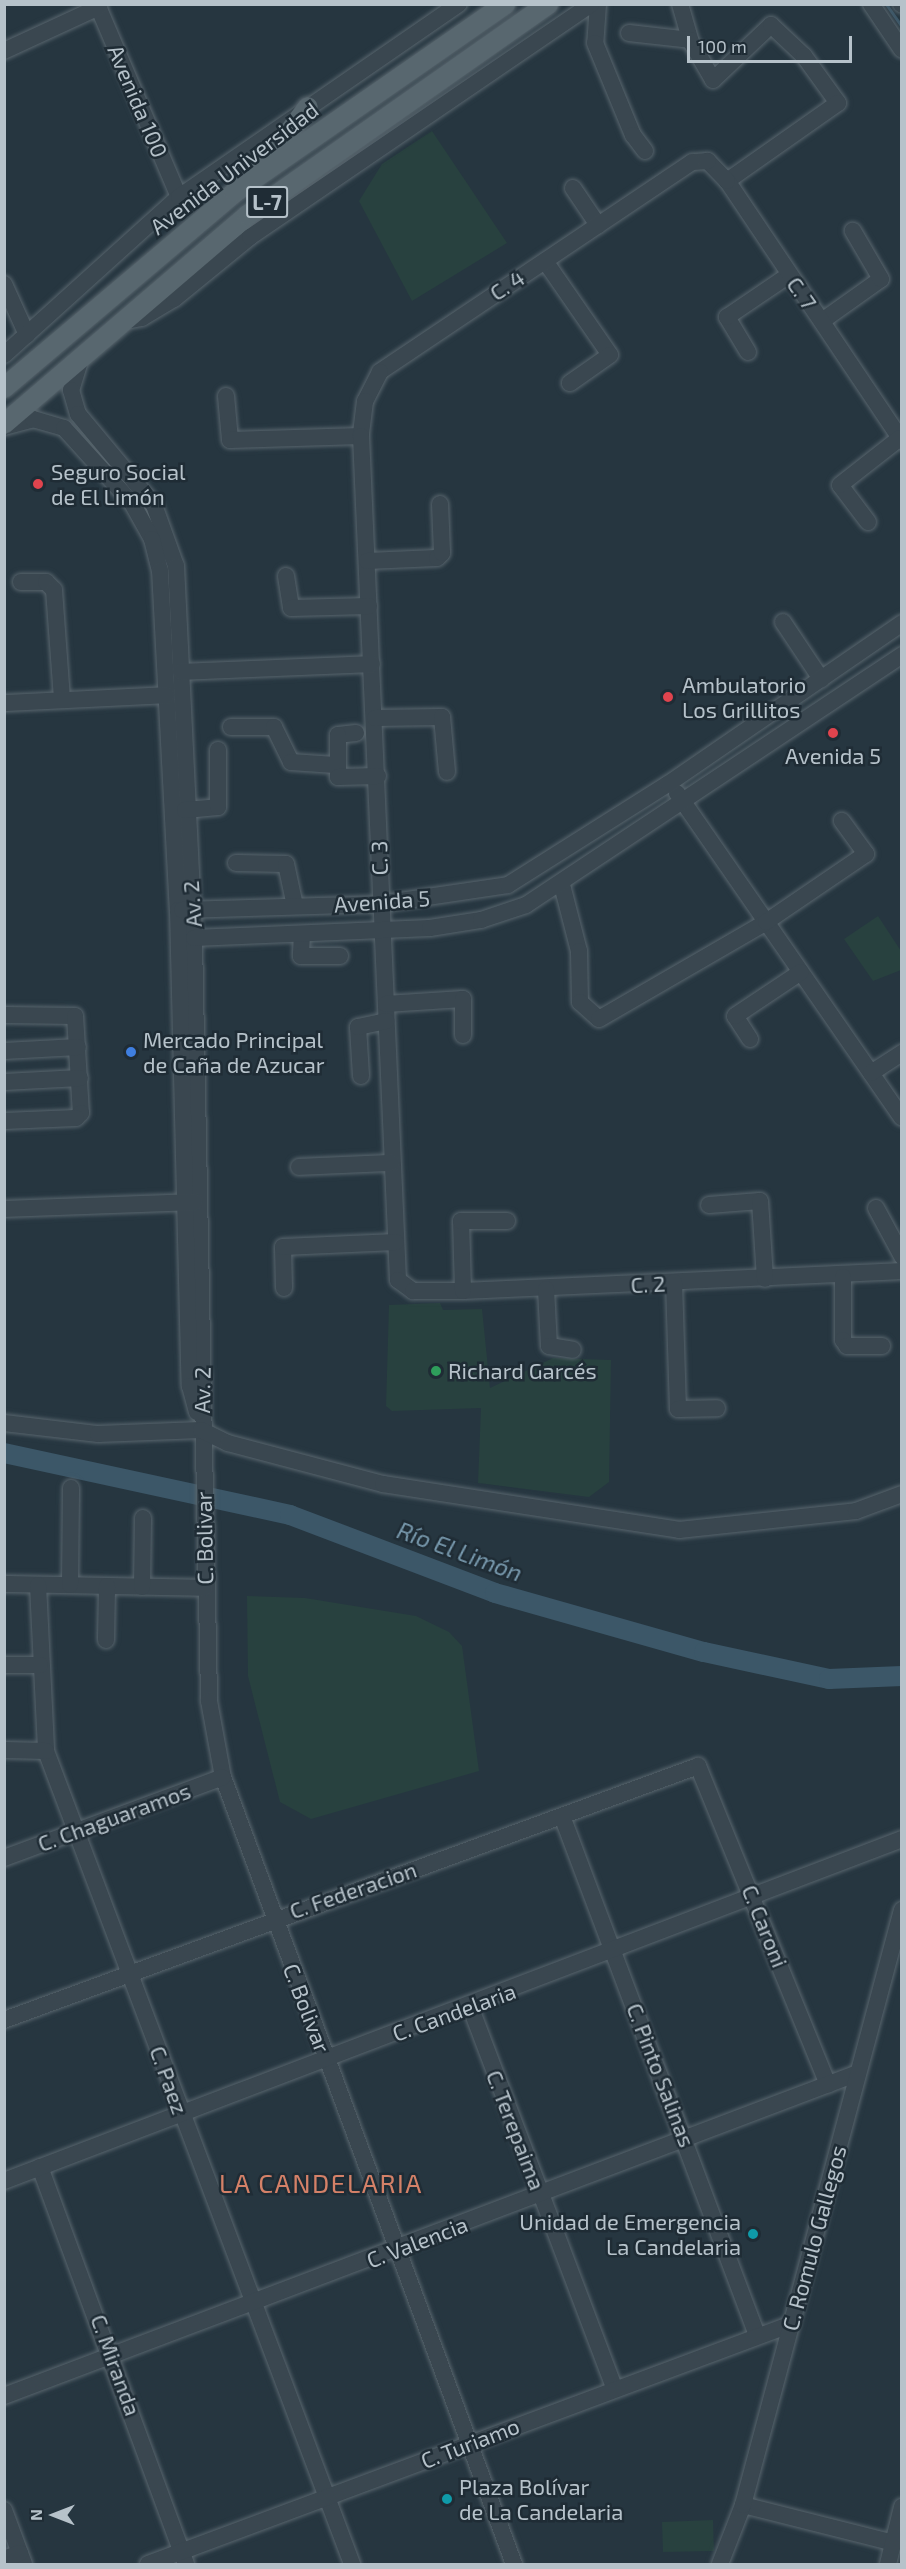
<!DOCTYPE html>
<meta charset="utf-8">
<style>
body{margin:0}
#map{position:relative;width:906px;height:2569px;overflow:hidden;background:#263640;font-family:"Exo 2",sans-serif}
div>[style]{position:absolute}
.green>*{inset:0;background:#28413f}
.stream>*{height:3px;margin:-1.5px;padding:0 1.5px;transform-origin:1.5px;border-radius:1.5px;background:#3c5768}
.river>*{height:20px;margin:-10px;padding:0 10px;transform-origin:10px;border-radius:10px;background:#3c5768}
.roads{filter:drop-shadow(0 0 2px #58656d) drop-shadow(0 0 2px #58656d)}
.minor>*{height:16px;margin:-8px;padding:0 8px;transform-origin:8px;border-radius:8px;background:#3a4750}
.major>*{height:20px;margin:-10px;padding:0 10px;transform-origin:10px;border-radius:10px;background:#58676f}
.dots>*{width:16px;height:16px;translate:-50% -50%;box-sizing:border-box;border:3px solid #1f2c35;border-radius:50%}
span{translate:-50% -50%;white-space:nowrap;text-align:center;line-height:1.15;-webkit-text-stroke:5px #1f2c35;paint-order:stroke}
.shield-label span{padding:2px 4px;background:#1f2c35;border:2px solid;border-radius:4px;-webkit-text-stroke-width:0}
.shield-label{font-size:21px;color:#b6c2ca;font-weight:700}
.street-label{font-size:22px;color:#b6c2ca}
.poi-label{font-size:22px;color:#b6c2ca}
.left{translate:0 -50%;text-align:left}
.right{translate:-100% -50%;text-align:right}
.water-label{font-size:24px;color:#7798ac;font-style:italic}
.quarter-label{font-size:26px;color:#d48168;letter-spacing:1.5px}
.frame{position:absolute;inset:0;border:6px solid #b6c2ca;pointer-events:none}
.north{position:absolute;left:24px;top:2485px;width:60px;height:60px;-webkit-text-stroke:4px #1f2c35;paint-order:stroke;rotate:270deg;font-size:16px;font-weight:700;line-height:24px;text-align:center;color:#b6c2ca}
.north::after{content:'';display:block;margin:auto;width:21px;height:27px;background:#b6c2ca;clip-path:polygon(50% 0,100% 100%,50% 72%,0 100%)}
.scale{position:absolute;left:687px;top:36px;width:165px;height:27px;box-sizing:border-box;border:3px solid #b6c2ca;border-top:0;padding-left:8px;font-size:18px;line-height:21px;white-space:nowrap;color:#b6c2ca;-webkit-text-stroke:4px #1f2c35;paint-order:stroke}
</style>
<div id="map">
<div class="green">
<div style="clip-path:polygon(432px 131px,507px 243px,412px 301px,359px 201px,382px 164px)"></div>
<div style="clip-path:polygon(878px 916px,901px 951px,901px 970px,873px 981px,844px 939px)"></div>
<div style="clip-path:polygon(440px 1303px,443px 1310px,482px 1309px,490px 1388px,553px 1358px,611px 1360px,609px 1482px,589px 1497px,478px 1483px,481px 1408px,392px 1411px,386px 1406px,389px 1305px)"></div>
<div style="clip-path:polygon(247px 1596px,305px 1598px,416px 1616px,449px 1632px,462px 1646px,479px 1771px,311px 1819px,280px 1802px,248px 1676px)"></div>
<div style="clip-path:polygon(713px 2520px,714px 2551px,663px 2552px,662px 2522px)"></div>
</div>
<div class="stream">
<div style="left:886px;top:4px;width:28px;rotate:55deg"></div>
</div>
<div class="river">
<div style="left:4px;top:1453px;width:293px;rotate:12.2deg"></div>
<div style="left:290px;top:1515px;width:219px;rotate:20.8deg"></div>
<div style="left:495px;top:1593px;width:217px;rotate:15.8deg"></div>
<div style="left:704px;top:1652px;width:128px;rotate:12.2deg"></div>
<div style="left:829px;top:1679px;width:73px;rotate:-2.4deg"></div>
</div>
<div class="roads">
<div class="minor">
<div style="left:97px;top:4px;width:210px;rotate:67deg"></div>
<div style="left:598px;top:4px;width:39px;rotate:94deg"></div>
<div style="left:595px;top:43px;width:100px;rotate:67.6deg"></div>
<div style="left:633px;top:135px;width:20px;rotate:53deg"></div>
<div style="left:680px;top:4px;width:37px;rotate:74deg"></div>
<div style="left:690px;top:40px;width:46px;rotate:60.1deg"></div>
<div style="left:713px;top:80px;width:80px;rotate:-43.5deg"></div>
<div style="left:771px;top:25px;width:45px;rotate:43.2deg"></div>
<div style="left:804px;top:56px;width:58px;rotate:54.1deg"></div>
<div style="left:838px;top:103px;width:136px;rotate:144.9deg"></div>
<div style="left:871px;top:4px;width:55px;rotate:56deg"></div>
<div style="left:901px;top:4px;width:1px;rotate:45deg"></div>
<div style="left:629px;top:33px;width:61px;rotate:6.5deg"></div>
<div style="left:4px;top:51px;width:105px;rotate:-24.9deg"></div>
<div style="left:573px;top:188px;width:45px;rotate:56deg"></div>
<div style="left:545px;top:261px;width:114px;rotate:55.3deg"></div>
<div style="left:610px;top:355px;width:49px;rotate:145deg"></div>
<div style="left:4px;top:284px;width:56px;rotate:65.7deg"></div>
<div style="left:822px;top:321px;width:72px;rotate:-35.4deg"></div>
<div style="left:881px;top:279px;width:56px;rotate:-120.3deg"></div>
<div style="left:121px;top:322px;width:21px;rotate:-11deg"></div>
<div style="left:142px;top:318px;width:37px;rotate:-31deg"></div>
<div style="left:174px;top:299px;width:98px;rotate:-39.2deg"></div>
<div style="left:250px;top:237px;width:413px;rotate:-34.3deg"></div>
<div style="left:748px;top:352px;width:41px;rotate:-121deg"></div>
<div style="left:727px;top:317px;width:75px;rotate:-34.1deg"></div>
<div style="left:4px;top:355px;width:236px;rotate:-42.1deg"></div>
<div style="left:179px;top:197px;width:340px;rotate:-34.6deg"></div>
<div style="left:81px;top:358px;width:34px;rotate:107deg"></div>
<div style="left:71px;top:390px;width:25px;rotate:74deg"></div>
<div style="left:78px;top:414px;width:119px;rotate:50.1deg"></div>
<div style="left:154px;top:505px;width:65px;rotate:70.2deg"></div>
<div style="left:176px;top:566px;width:372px;rotate:87.2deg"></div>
<div style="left:194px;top:938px;width:763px;rotate:88.87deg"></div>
<div style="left:209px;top:1701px;width:77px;rotate:79.6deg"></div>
<div style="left:223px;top:1777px;width:839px;rotate:69.71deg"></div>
<div style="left:226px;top:396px;width:44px;rotate:84.8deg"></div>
<div style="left:230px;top:440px;width:131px;rotate:-1.7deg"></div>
<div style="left:4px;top:427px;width:30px;rotate:-15deg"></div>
<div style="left:33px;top:419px;width:32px;rotate:16deg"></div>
<div style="left:64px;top:428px;width:101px;rotate:47.8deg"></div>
<div style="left:132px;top:503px;width:41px;rotate:60.9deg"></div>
<div style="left:152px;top:539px;width:32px;rotate:76deg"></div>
<div style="left:160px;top:570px;width:340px;rotate:87deg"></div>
<div style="left:178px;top:910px;width:476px;rotate:88.6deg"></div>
<div style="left:190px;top:1386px;width:27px;rotate:75deg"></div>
<div style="left:902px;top:441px;width:313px;rotate:-123.9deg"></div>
<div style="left:727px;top:181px;width:28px;rotate:-134deg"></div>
<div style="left:708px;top:161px;width:16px;rotate:176deg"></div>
<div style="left:692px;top:162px;width:376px;rotate:146.1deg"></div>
<div style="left:380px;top:372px;width:33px;rotate:117deg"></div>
<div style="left:365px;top:401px;width:35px;rotate:97deg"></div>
<div style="left:361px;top:436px;width:845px;rotate:87.49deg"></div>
<div style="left:398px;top:1280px;width:19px;rotate:36deg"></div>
<div style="left:413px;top:1291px;width:50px"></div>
<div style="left:463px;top:1291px;width:439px;rotate:-2.6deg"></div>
<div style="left:868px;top:522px;width:46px;rotate:-127.1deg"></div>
<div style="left:840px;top:485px;width:76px;rotate:-38.1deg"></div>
<div style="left:367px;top:561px;width:70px;rotate:-2.5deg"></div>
<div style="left:437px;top:558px;width:7px;rotate:-45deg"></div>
<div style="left:442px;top:553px;width:49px;rotate:-92.3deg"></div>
<div style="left:286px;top:576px;width:32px;rotate:81deg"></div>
<div style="left:291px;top:608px;width:78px;rotate:-1.5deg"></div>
<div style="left:21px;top:582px;width:25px"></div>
<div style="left:46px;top:582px;width:11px;rotate:45deg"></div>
<div style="left:54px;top:590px;width:109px;rotate:85.8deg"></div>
<div style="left:783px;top:622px;width:69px;rotate:56.3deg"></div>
<div style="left:181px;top:672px;width:191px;rotate:-2.4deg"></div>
<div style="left:4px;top:703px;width:163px;rotate:-2.8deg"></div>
<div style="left:375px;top:718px;width:67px;rotate:-0.9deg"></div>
<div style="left:442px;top:717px;width:55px;rotate:84.8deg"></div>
<div style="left:231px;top:727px;width:43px"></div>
<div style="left:274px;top:727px;width:39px;rotate:64deg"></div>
<div style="left:291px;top:762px;width:44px;rotate:3.9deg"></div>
<div style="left:356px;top:733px;width:18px;rotate:174deg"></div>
<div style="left:338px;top:735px;width:42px;rotate:90deg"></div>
<div style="left:338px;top:777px;width:40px;rotate:-1.4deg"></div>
<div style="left:677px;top:793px;width:395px;rotate:55.3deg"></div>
<div style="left:185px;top:810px;width:33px;rotate:-5deg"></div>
<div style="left:218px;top:807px;width:57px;rotate:-90deg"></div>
<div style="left:236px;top:863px;width:50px;rotate:1.1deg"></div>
<div style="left:286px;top:864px;width:43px;rotate:77.9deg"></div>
<div style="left:562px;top:885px;width:68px;rotate:75.6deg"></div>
<div style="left:579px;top:951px;width:51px;rotate:88.9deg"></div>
<div style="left:580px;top:1002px;width:25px;rotate:42deg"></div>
<div style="left:599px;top:1019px;width:193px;rotate:-30.1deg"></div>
<div style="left:766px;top:922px;width:121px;rotate:-34.2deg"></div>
<div style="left:866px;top:854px;width:41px;rotate:-126deg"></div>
<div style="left:182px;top:910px;width:198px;rotate:-1.7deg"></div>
<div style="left:380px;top:904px;width:129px;rotate:-8.4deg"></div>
<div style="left:508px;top:885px;width:189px;rotate:-32.3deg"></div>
<div style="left:668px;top:784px;width:284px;rotate:-34.5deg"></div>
<div style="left:302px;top:934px;width:22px;rotate:93deg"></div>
<div style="left:301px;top:956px;width:39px"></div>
<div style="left:194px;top:938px;width:236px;rotate:-2.4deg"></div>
<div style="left:430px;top:928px;width:52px;rotate:-8.9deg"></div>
<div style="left:481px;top:920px;width:47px;rotate:-18.4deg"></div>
<div style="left:526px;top:905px;width:452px;rotate:-33.6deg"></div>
<div style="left:386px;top:1004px;width:77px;rotate:-3.7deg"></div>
<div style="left:463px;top:999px;width:36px;rotate:90deg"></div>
<div style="left:4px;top:1015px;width:71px;rotate:0.8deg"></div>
<div style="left:75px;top:1016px;width:97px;rotate:86.5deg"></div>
<div style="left:81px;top:1113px;width:7px;rotate:135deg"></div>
<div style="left:76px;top:1118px;width:72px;rotate:177.6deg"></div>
<div style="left:750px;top:1039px;width:27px;rotate:-123deg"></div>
<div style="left:735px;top:1016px;width:79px;rotate:-33.7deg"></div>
<div style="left:4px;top:1051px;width:74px;rotate:-3.1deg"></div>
<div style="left:871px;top:1073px;width:37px;rotate:-33deg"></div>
<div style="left:361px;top:1076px;width:49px;rotate:-93.5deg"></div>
<div style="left:358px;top:1027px;width:29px;rotate:-12deg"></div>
<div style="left:4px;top:1082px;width:76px;rotate:-3deg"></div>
<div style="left:299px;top:1167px;width:93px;rotate:-2.5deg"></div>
<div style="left:709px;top:1205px;width:51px;rotate:-4.5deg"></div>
<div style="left:760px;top:1201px;width:78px;rotate:86.3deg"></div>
<div style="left:876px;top:1208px;width:55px;rotate:61.6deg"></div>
<div style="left:4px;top:1209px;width:191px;rotate:-2.1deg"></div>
<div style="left:843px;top:1277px;width:63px;rotate:90deg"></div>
<div style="left:843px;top:1340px;width:7px;rotate:56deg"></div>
<div style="left:847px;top:1346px;width:35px"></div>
<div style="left:674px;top:1282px;width:127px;rotate:88.2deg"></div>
<div style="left:678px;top:1409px;width:39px;rotate:-1deg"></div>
<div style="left:284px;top:1288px;width:41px;rotate:-91.4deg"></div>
<div style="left:283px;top:1247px;width:113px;rotate:-2.5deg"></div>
<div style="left:546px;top:1289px;width:57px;rotate:87deg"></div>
<div style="left:549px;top:1346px;width:24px;rotate:9deg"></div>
<div style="left:463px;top:1291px;width:70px;rotate:-91.6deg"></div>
<div style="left:461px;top:1221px;width:46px"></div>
<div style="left:4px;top:1423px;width:95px;rotate:6.7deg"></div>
<div style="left:98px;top:1434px;width:103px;rotate:-2.2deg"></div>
<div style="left:201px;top:1430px;width:30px;rotate:26deg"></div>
<div style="left:228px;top:1443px;width:160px;rotate:14.8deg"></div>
<div style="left:383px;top:1484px;width:300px;rotate:8.8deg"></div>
<div style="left:679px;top:1530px;width:178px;rotate:-6.1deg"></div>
<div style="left:856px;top:1511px;width:49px;rotate:-20.3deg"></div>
<div style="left:4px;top:1584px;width:201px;rotate:1.1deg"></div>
<div style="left:38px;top:1585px;width:166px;rotate:87.2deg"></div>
<div style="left:46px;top:1751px;width:869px;rotate:69.37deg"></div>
<div style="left:70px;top:1585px;width:97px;rotate:-89.4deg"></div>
<div style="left:142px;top:1587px;width:69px;rotate:-89.2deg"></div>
<div style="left:106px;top:1640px;width:54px;rotate:-88.9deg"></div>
<div style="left:4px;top:1665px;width:36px"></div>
<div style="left:4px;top:1750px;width:42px;rotate:1.4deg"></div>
<div style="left:562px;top:1816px;width:554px;rotate:69.41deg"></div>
<div style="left:4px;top:1858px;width:233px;rotate:-20.3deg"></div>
<div style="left:470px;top:2006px;width:408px;rotate:69.3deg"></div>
<div style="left:4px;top:2020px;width:739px;rotate:-20.1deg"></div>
<div style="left:698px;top:1766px;width:344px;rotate:67.8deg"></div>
<div style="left:40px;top:2167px;width:423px;rotate:69.8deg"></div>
<div style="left:4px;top:2181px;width:961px;rotate:-20.85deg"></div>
<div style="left:4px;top:2396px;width:913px;rotate:-20.72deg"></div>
<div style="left:743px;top:2505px;width:156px;rotate:14.1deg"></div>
<div style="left:4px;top:2510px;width:58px;rotate:69.7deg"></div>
<div style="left:4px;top:2559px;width:17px;rotate:-21deg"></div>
<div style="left:148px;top:2564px;width:687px;rotate:-20.44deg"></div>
<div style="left:720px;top:2564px;width:63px;rotate:-68.7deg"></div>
<div style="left:743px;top:2505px;width:616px;rotate:-75.04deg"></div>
<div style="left:888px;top:2564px;width:59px;rotate:-76.2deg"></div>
</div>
<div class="major">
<div style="left:259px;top:172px;width:81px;rotate:-53deg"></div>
<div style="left:4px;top:388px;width:303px;rotate:-40.3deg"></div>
<div style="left:235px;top:192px;width:329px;rotate:-34.8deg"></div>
<div style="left:4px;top:424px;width:321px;rotate:-40.6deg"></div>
<div style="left:248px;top:215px;width:367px;rotate:-35.1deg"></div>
</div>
</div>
<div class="dots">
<div style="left:38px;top:484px;background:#e0444e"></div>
<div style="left:668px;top:697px;background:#e0444e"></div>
<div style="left:833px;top:733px;background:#e0444e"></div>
<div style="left:131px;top:1052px;background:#3f7fe0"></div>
<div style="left:436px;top:1371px;background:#2e9e5b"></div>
<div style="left:753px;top:2234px;background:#0f9aa8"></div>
<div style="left:447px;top:2499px;background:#0f9aa8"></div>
</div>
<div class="shield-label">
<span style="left:267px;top:202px">L-7</span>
</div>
<div class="street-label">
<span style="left:138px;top:101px;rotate:67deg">Avenida 100</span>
<span style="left:234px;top:168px;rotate:-37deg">Avenida Universidad</span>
<span style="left:507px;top:285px;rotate:-33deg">C. 4</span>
<span style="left:802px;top:293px;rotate:55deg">C. 7</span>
<span style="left:379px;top:858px;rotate:-91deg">C. 3</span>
<span style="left:382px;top:901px;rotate:-4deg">Avenida 5</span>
<span style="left:192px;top:904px;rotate:-94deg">Av. 2</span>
<span style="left:648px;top:1284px;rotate:-3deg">C. 2</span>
<span style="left:202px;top:1390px;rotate:-89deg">Av. 2</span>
<span style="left:204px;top:1538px;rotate:-91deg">C. Bolivar</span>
<span style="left:114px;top:1817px;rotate:-20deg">C. Chaguaramos</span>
<span style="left:353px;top:1890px;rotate:-19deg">C. Federacion</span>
<span style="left:765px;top:1926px;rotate:68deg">C. Caroni</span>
<span style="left:307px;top:2008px;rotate:69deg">C. Bolivar</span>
<span style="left:454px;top:2012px;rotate:-20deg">C. Candelaria</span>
<span style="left:661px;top:2075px;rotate:69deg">C. Pinto Salinas</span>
<span style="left:169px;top:2080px;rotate:70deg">C. Paez</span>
<span style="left:516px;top:2130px;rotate:69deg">C. Terepaima</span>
<span style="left:814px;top:2238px;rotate:-75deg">C. Romulo Gallegos</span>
<span style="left:417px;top:2242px;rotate:-21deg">C. Valencia</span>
<span style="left:116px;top:2365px;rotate:70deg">C. Miranda</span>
<span style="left:470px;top:2443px;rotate:-21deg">C. Turiamo</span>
</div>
<div class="poi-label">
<span class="left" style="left:51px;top:484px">Seguro Social<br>de El Limón</span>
<span class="left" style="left:682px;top:697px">Ambulatorio<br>Los Grillitos</span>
<span style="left:833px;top:756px">Avenida 5</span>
<span class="left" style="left:143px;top:1052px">Mercado Principal<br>de Caña de Azucar</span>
<span class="left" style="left:448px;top:1371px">Richard Garcés</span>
<span class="right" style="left:741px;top:2234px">Unidad de Emergencia<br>La Candelaria</span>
<span class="left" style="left:459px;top:2499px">Plaza Bolívar<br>de La Candelaria</span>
</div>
<div class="water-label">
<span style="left:460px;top:1551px;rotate:20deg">Río El Limón</span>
</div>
<div class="quarter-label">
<span style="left:321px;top:2183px">LA CANDELARIA</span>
</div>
<div class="frame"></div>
<div class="north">N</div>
<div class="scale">100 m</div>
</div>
